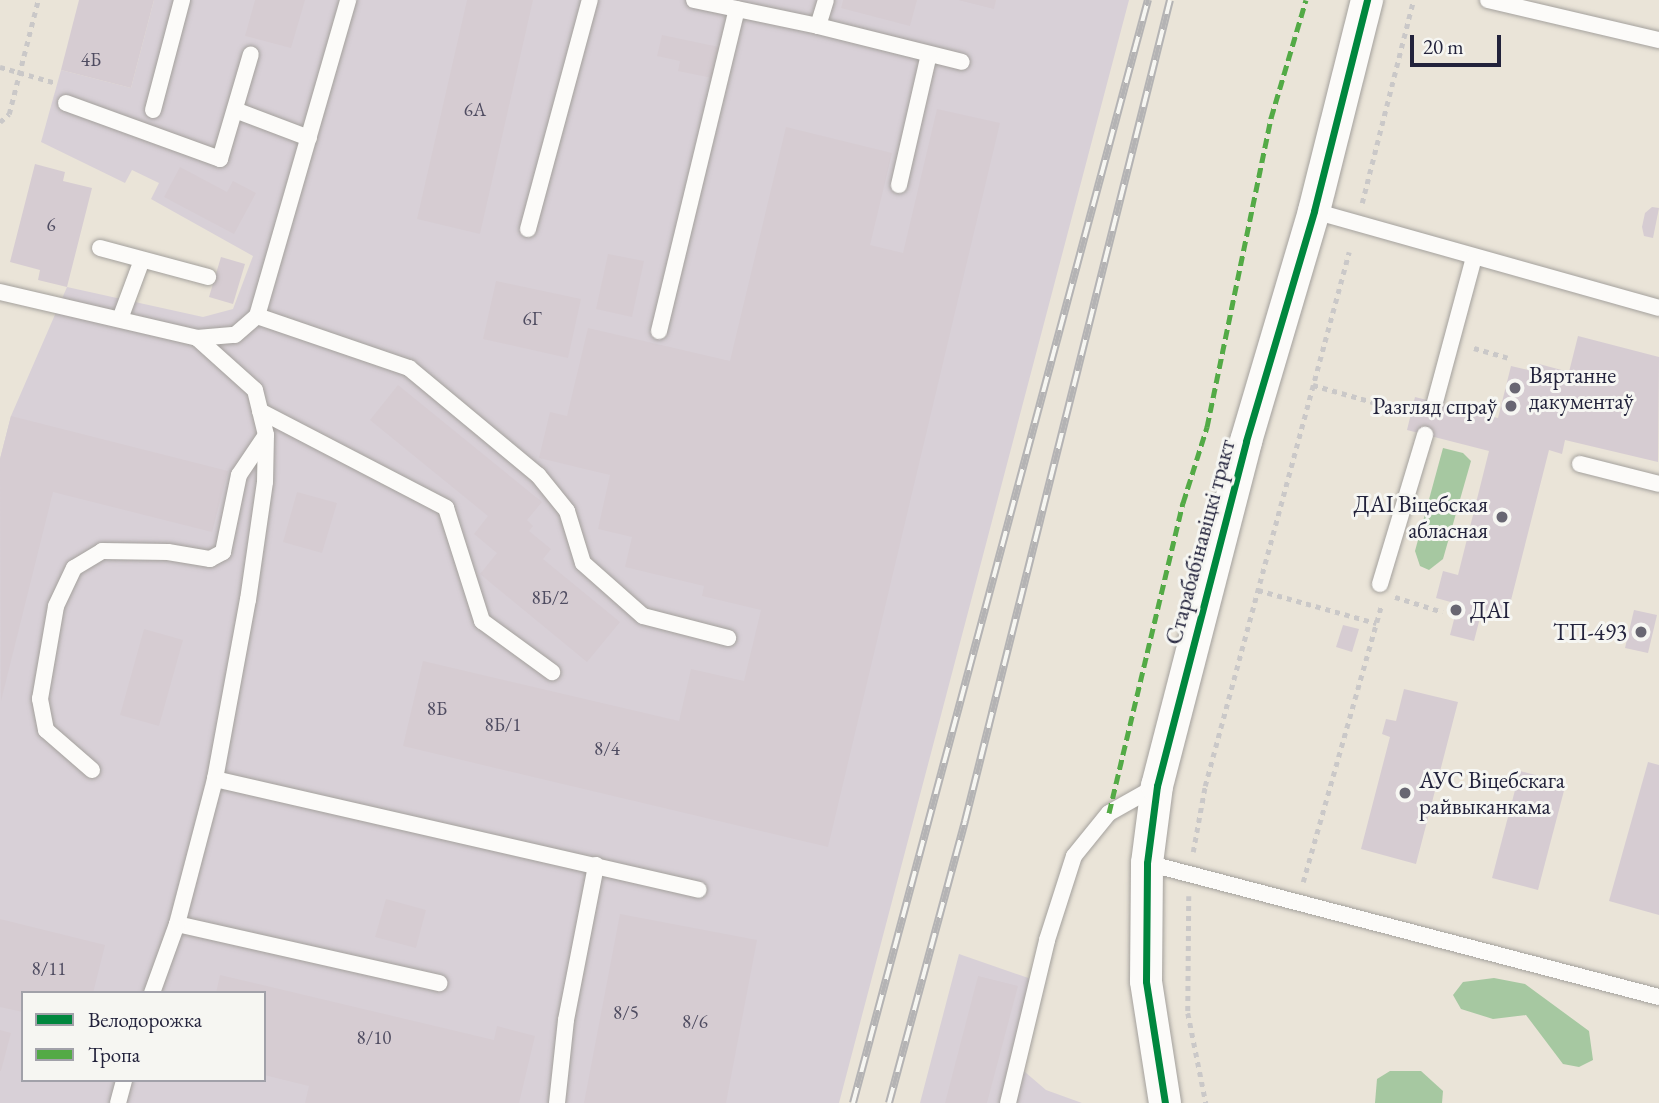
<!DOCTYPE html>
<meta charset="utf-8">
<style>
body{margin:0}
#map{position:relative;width:1659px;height:1103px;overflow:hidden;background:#eae4d8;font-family:"EB Garamond",serif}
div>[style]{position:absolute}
.industrial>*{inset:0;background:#d8d0d7}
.forest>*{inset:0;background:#a6c8a1}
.building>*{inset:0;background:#d6ccd2}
.path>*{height:4.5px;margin-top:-2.25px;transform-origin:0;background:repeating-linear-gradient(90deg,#cac8c8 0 5px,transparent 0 10px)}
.roads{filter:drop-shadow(0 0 2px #a4a19d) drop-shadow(0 0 2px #a4a19d)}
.lane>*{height:16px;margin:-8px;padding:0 8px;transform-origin:8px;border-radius:8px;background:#fcfbf9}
.street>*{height:32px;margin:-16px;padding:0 16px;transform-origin:16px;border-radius:16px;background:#fcfbf9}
.rail>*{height:8px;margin-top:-4px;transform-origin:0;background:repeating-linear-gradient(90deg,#f6f6f2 0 16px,#b4b3b4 0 32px);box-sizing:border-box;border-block:2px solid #b4b3b4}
.quiet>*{height:5px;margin-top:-2.5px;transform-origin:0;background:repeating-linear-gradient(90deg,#53aa46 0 10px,transparent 0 15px)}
.cycleway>*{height:7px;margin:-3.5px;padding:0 3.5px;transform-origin:3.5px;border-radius:3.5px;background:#00873e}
.dots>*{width:19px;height:19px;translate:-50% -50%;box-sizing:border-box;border:4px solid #f6f6f2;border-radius:50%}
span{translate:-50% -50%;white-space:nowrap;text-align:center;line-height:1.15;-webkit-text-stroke:6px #f6f6f2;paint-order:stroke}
.number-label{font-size:19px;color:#4f4c61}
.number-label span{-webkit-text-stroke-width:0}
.poi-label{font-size:23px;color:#22223b}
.left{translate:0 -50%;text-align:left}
.right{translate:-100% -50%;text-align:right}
.street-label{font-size:23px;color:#22223b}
.legend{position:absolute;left:21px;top:991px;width:245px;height:91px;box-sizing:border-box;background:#f6f6f2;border:2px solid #a1a1a9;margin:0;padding:9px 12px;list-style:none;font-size:21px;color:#22223b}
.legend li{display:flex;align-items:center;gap:14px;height:35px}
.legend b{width:35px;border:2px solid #a1a1a9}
.scale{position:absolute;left:1410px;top:35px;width:91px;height:32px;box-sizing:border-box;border:4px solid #22223b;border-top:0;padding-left:9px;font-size:21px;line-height:24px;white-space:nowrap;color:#22223b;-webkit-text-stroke:5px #f6f6f2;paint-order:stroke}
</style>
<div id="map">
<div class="industrial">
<div style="clip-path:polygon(evenodd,154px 0,1129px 0,839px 1103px,0 1103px,0 459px,11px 416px,67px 287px,203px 317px,233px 309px,253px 256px,151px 199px,159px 183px,132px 170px,125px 183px,41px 142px,61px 70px,131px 88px,154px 0,23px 993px,264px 993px,264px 1080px,23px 1080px,23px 993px)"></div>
<div style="clip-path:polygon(959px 954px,1040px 982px,1018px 1066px,1046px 1090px,1082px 1103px,920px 1103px)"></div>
</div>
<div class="forest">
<div style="clip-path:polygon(1443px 448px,1463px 453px,1471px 461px,1443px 559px,1429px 570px,1420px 566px,1415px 551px)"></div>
<div style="clip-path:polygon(1494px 978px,1525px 984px,1589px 1031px,1593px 1060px,1579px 1067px,1563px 1064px,1526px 1015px,1493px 1019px,1461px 1009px,1453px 995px,1463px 982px)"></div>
<div style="clip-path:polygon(1390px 1071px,1421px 1071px,1443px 1091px,1442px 1103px,1375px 1103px,1377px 1079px)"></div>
</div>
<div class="building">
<div style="clip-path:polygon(79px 0,154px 0,131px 88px,61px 70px)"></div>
<div style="clip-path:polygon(255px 0,305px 0,291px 48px,245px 36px)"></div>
<div style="clip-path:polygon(467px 0,533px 0,480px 234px,417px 219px)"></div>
<div style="clip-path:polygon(843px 0,917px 0,910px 26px,841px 8px)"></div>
<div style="clip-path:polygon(958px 0,996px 0,994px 9px)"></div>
<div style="clip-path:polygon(662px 35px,719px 47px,712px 78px,678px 71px,680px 61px,657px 56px)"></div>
<div style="clip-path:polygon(937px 109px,1000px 123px,828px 847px,403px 746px,423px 661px,679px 721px,691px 669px,744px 681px,761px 610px,702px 596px,704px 586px,625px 567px,632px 537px,598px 529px,610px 475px,539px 458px,550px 412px,567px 416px,588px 328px,730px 361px,786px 127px,892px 153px,870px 245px,903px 253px)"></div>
<div style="clip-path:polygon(35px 164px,65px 172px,63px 181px,92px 188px,67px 287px,38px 280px,40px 270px,10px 262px)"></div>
<div style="clip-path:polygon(180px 167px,227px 192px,233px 181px,256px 193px,234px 234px,164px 197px)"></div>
<div style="clip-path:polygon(1652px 207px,1659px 208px,1653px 238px,1644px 236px,1642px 227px,1645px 213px)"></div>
<div style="clip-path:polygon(608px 254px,644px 261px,632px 317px,596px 309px)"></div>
<div style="clip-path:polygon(221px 257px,245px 264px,233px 304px,209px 297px)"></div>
<div style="clip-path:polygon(496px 281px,581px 299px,568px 358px,483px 339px)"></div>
<div style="clip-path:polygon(1578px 336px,1659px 357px,1658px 462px,1565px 440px,1562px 454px,1549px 450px,1507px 616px,1482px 610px,1474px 641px,1450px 635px,1458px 604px,1436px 598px,1443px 571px,1458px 575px,1489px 451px,1407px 430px,1415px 397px,1498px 418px,1511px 366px,1537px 372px,1539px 364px,1569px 372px)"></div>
<div style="clip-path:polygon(398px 385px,542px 502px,527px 520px,533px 526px,529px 531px,551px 549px,543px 559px,620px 622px,587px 662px,480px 574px,497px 553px,474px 534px,488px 516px,370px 420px)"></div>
<div style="clip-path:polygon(11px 416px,228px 471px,212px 532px,53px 492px,1px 701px,0 459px)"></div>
<div style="clip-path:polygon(297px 492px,337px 503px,322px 553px,283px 542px)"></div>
<div style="clip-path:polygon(1634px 610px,1657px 615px,1648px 653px,1625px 648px)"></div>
<div style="clip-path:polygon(1343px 625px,1359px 629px,1352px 652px,1336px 647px)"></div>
<div style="clip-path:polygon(144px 629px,183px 640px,159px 726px,120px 715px)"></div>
<div style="clip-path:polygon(1404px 689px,1458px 702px,1416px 864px,1361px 849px,1390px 737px,1382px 734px,1386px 719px,1396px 721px)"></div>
<div style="clip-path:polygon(1648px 762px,1659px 765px,1659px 915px,1609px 901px)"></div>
<div style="clip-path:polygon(1520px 771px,1566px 783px,1538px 890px,1492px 878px)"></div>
<div style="clip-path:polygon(386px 899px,426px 910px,416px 948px,375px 937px)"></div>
<div style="clip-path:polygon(620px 914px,757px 940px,726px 1103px,584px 1103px)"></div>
<div style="clip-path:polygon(0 919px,105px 945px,93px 993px,23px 993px,23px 1012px,0 1007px)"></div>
<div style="clip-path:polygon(220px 975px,494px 1040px,497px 1026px,535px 1036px,519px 1103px,305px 1103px,309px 1086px,264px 1075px,264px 993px,216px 993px)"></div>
<div style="clip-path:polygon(978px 976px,1018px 986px,987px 1103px,945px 1103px)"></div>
<div style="clip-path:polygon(0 1030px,11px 1033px,1px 1071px,0 1071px)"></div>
</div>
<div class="path">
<div style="left:0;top:67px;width:58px;rotate:15.9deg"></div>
<div style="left:0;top:122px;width:12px;rotate:-42deg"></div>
<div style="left:9px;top:114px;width:118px;rotate:-75.7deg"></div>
<div style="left:1362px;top:203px;width:208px;rotate:-75.8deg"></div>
<div style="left:1474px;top:348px;width:35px;rotate:16deg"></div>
<div style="left:1313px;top:385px;width:102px;rotate:15.9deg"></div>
<div style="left:1258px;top:590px;width:123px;rotate:15.6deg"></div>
<div style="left:1395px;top:597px;width:50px;rotate:17.4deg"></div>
<div style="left:1193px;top:852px;width:67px;rotate:-79.7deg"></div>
<div style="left:1205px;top:786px;width:553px;rotate:-74.91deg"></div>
<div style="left:1303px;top:882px;width:286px;rotate:-74.2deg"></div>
<div style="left:1189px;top:896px;width:117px;rotate:90.5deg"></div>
<div style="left:1188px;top:1013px;width:92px;rotate:78.7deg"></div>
</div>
<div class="roads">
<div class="lane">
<div style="left:694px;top:0;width:127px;rotate:11.8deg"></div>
<div style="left:818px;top:26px;width:148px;rotate:14deg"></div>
<div style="left:1488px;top:0;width:176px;rotate:13.2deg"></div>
<div style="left:818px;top:26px;width:27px;rotate:-73deg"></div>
<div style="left:66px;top:103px;width:164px;rotate:20deg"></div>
<div style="left:220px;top:159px;width:109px;rotate:-73.6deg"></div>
<div style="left:153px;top:110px;width:114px;rotate:-75.2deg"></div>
<div style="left:235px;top:110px;width:79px;rotate:20.7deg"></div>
<div style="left:899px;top:185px;width:134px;rotate:-77.1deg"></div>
<div style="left:1314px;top:211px;width:358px;rotate:15.7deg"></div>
<div style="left:528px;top:229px;width:237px;rotate:-74.9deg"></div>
<div style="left:100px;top:248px;width:112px;rotate:15deg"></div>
<div style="left:0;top:292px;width:202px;rotate:13.1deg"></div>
<div style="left:197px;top:338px;width:38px;rotate:-5deg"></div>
<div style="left:235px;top:335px;width:29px;rotate:-41deg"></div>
<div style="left:257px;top:316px;width:329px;rotate:-73.9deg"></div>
<div style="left:257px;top:316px;width:161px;rotate:18.9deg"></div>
<div style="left:409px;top:368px;width:168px;rotate:39.7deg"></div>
<div style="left:538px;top:475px;width:46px;rotate:51.1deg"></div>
<div style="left:567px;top:511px;width:54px;rotate:72.9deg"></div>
<div style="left:583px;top:563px;width:80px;rotate:41.5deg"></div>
<div style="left:643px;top:616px;width:88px;rotate:14.5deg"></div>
<div style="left:120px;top:319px;width:63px;rotate:-69.6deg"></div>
<div style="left:659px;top:331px;width:331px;rotate:-76.4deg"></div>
<div style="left:1435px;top:402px;width:150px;rotate:-74.9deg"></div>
<div style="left:260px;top:411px;width:210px;rotate:27.5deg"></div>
<div style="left:446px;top:508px;width:119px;rotate:72.3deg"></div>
<div style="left:482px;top:621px;width:87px;rotate:36.1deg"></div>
<div style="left:1580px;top:464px;width:81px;rotate:14.2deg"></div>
<div style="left:1380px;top:584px;width:156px;rotate:-73.2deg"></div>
<div style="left:92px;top:770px;width:61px;rotate:-139deg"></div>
<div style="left:46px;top:730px;width:32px;rotate:-101deg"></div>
<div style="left:40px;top:699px;width:94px;rotate:-80.2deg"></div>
<div style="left:56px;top:606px;width:42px;rotate:-64.7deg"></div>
<div style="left:74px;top:568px;width:33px;rotate:-31deg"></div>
<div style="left:102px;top:551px;width:66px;rotate:0.9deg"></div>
<div style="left:168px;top:552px;width:43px;rotate:9.5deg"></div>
<div style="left:210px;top:559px;width:15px;rotate:-28deg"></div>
<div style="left:223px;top:552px;width:79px;rotate:-78.3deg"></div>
<div style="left:239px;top:475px;width:48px;rotate:-56deg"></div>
<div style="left:215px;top:779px;width:496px;rotate:12.9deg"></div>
<div style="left:1147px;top:863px;width:529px;rotate:14.67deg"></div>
<div style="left:177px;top:924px;width:269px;rotate:12.7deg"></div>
<div style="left:152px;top:993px;width:73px;rotate:-70.1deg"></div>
<div style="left:177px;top:924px;width:150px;rotate:-75.3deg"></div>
<div style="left:215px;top:779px;width:182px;rotate:-79.6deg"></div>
<div style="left:248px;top:600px;width:119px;rotate:-81.8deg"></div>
<div style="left:265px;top:482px;width:47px;rotate:-88.8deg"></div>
<div style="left:266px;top:435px;width:46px;rotate:-103.7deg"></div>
<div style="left:255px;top:390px;width:78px;rotate:-138.1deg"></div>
<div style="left:118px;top:1103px;width:24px;rotate:-75deg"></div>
<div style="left:557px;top:1103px;width:83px;rotate:-83.8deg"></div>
<div style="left:566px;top:1020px;width:158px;rotate:-79deg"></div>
<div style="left:1008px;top:1103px;width:168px;rotate:-76.5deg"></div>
<div style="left:1047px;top:940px;width:88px;rotate:-72.2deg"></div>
<div style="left:1074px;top:856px;width:55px;rotate:-50.9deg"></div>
<div style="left:1109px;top:813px;width:55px;rotate:-29.4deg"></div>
</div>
<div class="street">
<div style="left:1165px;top:1103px;width:123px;rotate:-98.9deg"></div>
<div style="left:1146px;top:981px;width:118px;rotate:-89.5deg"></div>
<div style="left:1147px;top:863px;width:78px;rotate:-82.6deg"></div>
<div style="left:1157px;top:786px;width:356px;rotate:-75.5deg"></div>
<div style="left:1246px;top:441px;width:240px;rotate:-73.5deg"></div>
<div style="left:1314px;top:211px;width:218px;rotate:-75.9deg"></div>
</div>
</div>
<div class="rail">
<div style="left:853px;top:1103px;width:1142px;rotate:-75.03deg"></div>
<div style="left:889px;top:1103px;width:292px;rotate:-74.9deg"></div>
<div style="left:965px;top:821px;width:846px;rotate:-75.98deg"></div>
</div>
<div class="quiet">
<div style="left:1109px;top:813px;width:319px;rotate:-76.6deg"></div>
<div style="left:1183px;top:503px;width:80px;rotate:-72.5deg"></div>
<div style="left:1207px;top:427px;width:316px;rotate:-78.3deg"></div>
<div style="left:1271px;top:118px;width:123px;rotate:-73.5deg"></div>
</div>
<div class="cycleway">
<div style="left:1165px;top:1103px;width:123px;rotate:-98.9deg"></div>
<div style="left:1146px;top:981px;width:118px;rotate:-89.5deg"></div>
<div style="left:1147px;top:863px;width:78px;rotate:-82.6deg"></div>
<div style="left:1157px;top:786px;width:356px;rotate:-75.5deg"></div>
<div style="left:1246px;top:441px;width:240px;rotate:-73.5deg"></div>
<div style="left:1314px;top:211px;width:218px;rotate:-75.9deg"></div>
</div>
<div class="dots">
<div style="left:1515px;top:388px;background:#686672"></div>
<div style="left:1511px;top:406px;background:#686672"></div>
<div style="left:1502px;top:517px;background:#686672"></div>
<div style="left:1456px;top:610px;background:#686672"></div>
<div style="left:1641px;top:632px;background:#686672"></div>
<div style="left:1405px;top:793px;background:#686672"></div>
</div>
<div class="number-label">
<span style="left:91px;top:60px">4Б</span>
<span style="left:475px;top:110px">6А</span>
<span style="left:51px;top:225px">6</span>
<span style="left:532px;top:319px">6Г</span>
<span style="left:550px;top:598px">8Б/2</span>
<span style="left:437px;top:709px">8Б</span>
<span style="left:503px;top:725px">8Б/1</span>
<span style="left:607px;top:749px">8/4</span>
<span style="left:49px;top:969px">8/11</span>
<span style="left:626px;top:1013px">8/5</span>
<span style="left:695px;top:1022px">8/6</span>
<span style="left:374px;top:1038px">8/10</span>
</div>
<div class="poi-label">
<span class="left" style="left:1529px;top:388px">Вяртанне<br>дакументаў</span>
<span class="right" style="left:1497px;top:406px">Разгляд спраў</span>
<span class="right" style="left:1488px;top:517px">ДАІ Віцебская<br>абласная</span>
<span class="left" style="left:1470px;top:610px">ДАІ</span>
<span class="right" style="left:1627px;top:632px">ТП-493</span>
<span class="left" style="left:1419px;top:793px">АУС Віцебскага<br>райвыканкама</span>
</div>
<div class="street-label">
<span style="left:1200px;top:542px;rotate:-75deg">Старабабінавіцкі тракт</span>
</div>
<ul class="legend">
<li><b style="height:9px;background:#00873e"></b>Велодорожка</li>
<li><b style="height:9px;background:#53aa46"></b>Тропа</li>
</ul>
<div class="scale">20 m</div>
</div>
